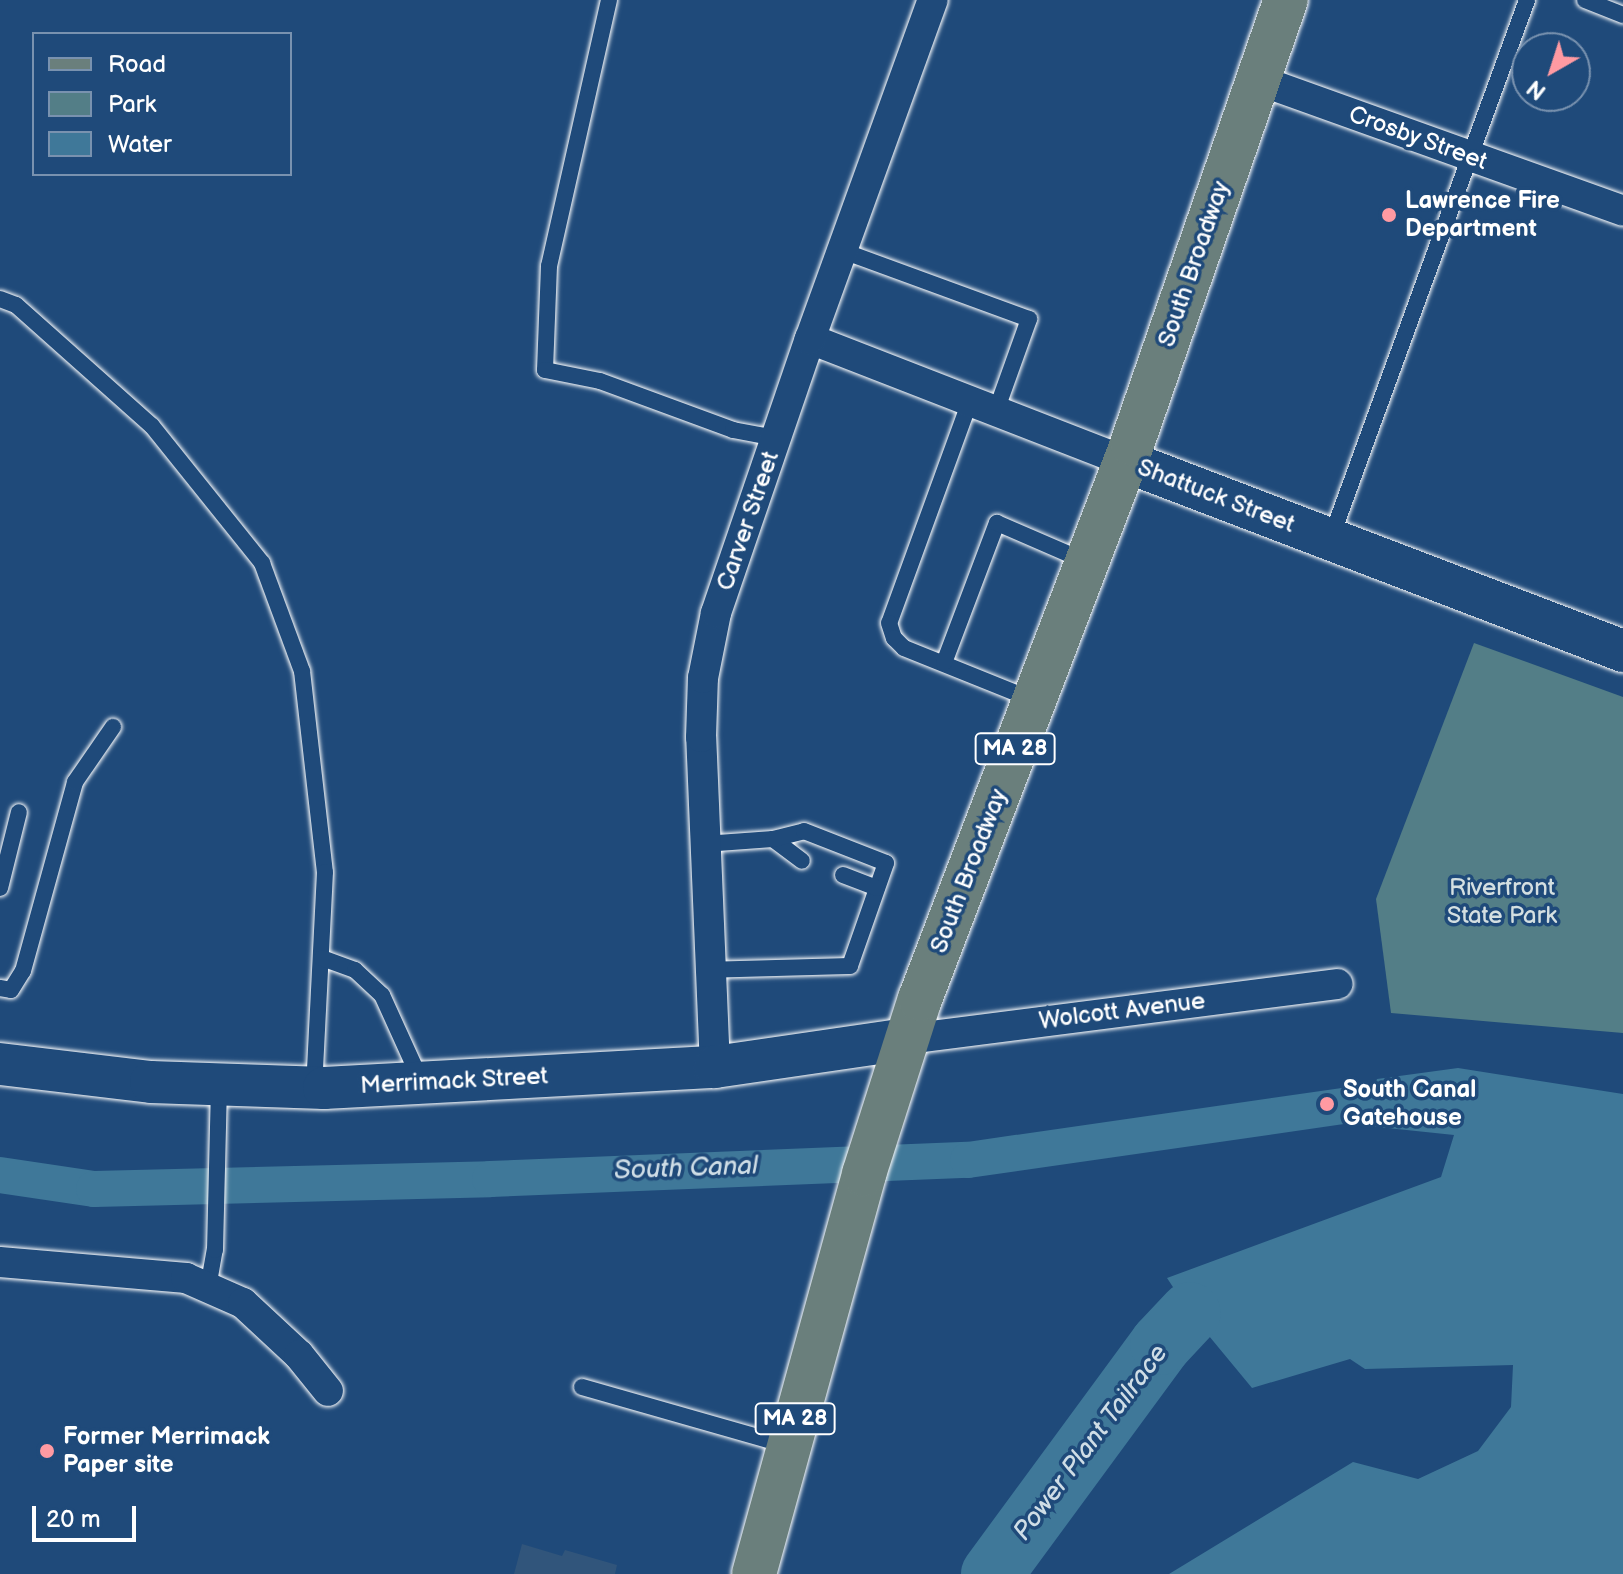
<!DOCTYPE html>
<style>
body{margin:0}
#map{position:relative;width:1623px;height:1574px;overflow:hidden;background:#1f4a7a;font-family:"Balsamiq Sans",sans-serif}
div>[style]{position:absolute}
.built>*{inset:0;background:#31557b}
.green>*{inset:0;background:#537e87}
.water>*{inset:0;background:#3f7899}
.canal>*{height:36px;margin:-18px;padding:0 18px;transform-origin:18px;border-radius:18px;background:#3f7899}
.river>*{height:62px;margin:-31px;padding:0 31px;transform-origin:31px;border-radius:31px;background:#3f7899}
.roads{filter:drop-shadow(0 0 2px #fff) drop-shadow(0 0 2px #fff)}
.service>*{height:16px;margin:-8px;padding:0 8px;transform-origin:8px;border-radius:8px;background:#1f4a7a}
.minor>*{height:30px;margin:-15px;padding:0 15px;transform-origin:15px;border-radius:15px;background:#1f4a7a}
.secondary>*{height:42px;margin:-21px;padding:0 21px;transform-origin:21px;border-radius:21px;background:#1f4a7a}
.primary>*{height:44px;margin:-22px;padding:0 22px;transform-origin:22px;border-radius:22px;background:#6a7f7c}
.dots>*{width:22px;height:22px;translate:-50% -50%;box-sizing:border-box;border:4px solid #1f4a7a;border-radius:50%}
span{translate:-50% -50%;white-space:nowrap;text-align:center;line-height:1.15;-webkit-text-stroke:7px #1f4a7a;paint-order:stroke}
.shield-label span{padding:2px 6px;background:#1f4a7a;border:2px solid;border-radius:6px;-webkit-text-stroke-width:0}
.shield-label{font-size:22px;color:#fff;font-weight:700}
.street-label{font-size:24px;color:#fff}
.poi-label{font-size:24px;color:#fff;font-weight:700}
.left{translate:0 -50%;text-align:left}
.park-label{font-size:24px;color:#d4dfe1}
.water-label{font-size:26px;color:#cfdde6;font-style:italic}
.legend{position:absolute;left:32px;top:32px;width:260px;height:144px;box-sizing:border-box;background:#1f4a7a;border:2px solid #7992af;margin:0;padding:10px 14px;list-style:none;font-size:24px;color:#fff}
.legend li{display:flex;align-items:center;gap:16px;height:40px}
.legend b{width:40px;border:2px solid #7992af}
.north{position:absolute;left:1511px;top:32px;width:80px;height:80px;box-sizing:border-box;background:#1f4a7a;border:2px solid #7992af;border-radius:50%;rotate:219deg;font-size:22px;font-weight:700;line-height:32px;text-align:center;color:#fff}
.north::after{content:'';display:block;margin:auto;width:28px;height:36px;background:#ff9aa2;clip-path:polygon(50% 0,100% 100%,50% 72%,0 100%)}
.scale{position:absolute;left:32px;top:1506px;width:104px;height:36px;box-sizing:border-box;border:4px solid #fff;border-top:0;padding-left:10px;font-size:24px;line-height:28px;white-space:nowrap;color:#fff;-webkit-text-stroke:6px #1f4a7a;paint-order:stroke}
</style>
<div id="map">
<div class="built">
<div style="clip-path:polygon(522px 1544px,562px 1556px,565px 1550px,617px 1565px,615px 1574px,514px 1574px)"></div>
</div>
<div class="green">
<div style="clip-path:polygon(1474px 643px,1623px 697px,1623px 1033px,1391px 1013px,1376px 899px)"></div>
</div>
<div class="water">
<div style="clip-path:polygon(1458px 1068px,1623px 1094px,1623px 1574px,1169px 1574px,1353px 1462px,1418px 1479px,1478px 1451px,1511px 1407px,1513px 1365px,1365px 1369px,1350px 1359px,1252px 1388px,1190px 1313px,1167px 1278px,1441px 1177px,1454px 1135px,1359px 1125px,1377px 1079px)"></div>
</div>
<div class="canal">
<div style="left:0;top:1175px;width:95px;rotate:8.5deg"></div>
<div style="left:94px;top:1189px;width:396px;rotate:-1.4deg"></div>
<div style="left:490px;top:1179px;width:478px;rotate:-2.3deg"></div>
<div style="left:968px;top:1160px;width:405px;rotate:-8.2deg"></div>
</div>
<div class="river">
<div style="left:992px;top:1574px;width:285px;rotate:-53.7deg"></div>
<div style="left:1161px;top:1344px;width:42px;rotate:-46.9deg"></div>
</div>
<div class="roads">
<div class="service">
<div style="left:609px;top:0;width:273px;rotate:102.7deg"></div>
<div style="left:549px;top:266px;width:104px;rotate:92.2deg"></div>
<div style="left:545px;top:370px;width:56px;rotate:11.3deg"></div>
<div style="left:600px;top:381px;width:142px;rotate:20.2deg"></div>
<div style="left:733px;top:430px;width:44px;rotate:10.5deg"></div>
<div style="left:1585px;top:0;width:41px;rotate:21.5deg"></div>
<div style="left:843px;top:251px;width:198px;rotate:20.1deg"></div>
<div style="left:1029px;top:319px;width:98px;rotate:109.7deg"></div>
<div style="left:0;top:299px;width:17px;rotate:21deg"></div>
<div style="left:16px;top:305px;width:182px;rotate:41.7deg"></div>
<div style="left:152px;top:426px;width:176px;rotate:51.2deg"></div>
<div style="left:262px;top:563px;width:115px;rotate:69.7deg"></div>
<div style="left:302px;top:671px;width:202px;rotate:83.5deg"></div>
<div style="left:325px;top:872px;width:215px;rotate:92.9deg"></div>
<div style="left:970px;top:401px;width:236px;rotate:110deg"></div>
<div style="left:889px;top:623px;width:16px;rotate:72deg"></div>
<div style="left:894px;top:638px;width:14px;rotate:45deg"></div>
<div style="left:904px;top:648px;width:137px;rotate:21.9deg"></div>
<div style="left:1331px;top:538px;width:573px;rotate:-69.98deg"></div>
<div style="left:944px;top:663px;width:150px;rotate:-69.3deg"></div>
<div style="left:997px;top:523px;width:96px;rotate:23.4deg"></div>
<div style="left:773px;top:839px;width:36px;rotate:37deg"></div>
<div style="left:704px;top:844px;width:69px;rotate:-4.1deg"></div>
<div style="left:773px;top:839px;width:32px;rotate:-14deg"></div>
<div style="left:804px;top:831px;width:88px;rotate:21.3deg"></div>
<div style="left:886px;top:863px;width:109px;rotate:109.3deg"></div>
<div style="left:850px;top:966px;width:139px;rotate:178.4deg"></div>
<div style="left:843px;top:875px;width:36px;rotate:21deg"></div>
<div style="left:0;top:888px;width:78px;rotate:-76deg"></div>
<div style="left:322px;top:958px;width:35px;rotate:20deg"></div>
<div style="left:355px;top:970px;width:37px;rotate:43deg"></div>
<div style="left:382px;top:995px;width:94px;rotate:65.6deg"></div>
<div style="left:0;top:988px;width:11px;rotate:10deg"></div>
<div style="left:11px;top:990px;width:22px;rotate:-58deg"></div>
<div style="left:23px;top:971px;width:196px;rotate:-74.6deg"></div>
<div style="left:75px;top:782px;width:67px;rotate:-55.4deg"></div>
<div style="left:208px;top:1288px;width:39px;rotate:-80deg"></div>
<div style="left:215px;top:1250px;width:164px;rotate:-88.6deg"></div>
<div style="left:582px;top:1387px;width:212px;rotate:15.9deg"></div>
</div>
<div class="minor">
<div style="left:1258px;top:80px;width:388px;rotate:19.7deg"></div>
<div style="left:810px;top:339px;width:338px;rotate:21.2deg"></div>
<div style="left:908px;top:1039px;width:433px;rotate:-7.3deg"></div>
<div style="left:715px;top:1067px;width:330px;rotate:-92.4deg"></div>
<div style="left:701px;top:737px;width:59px;rotate:-88.1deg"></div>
<div style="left:703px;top:678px;width:66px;rotate:-78.7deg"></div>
<div style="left:716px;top:613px;width:290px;rotate:-71.1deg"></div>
<div style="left:810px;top:339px;width:361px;rotate:-70.1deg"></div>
<div style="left:0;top:1262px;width:187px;rotate:4.9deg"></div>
<div style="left:186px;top:1278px;width:62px;rotate:23.7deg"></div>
<div style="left:243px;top:1303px;width:76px;rotate:42.9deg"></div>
<div style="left:299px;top:1355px;width:46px;rotate:51.1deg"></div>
</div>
<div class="secondary">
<div style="left:1125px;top:461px;width:533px;rotate:20.88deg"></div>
<div style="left:0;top:1064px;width:152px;rotate:6.8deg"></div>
<div style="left:151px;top:1082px;width:173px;rotate:2deg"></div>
<div style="left:324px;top:1088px;width:392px;rotate:-3.1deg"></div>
<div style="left:715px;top:1067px;width:195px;rotate:-8.3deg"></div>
</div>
<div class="primary">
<div style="left:754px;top:1574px;width:415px;rotate:-74.6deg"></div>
<div style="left:864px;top:1174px;width:184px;rotate:-72.3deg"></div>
<div style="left:920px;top:999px;width:594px;rotate:-69.09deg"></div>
<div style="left:1132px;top:444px;width:470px;rotate:-70.9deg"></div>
</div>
</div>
<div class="dots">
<div style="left:1389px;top:215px;background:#ff9aa2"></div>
<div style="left:1327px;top:1104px;background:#ff9aa2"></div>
<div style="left:47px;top:1451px;background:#ff9aa2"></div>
</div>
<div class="shield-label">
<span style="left:1015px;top:749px">MA 28</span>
<span style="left:795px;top:1419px">MA 28</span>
</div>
<div class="street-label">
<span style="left:1418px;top:138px;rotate:20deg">Crosby Street</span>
<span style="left:1194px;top:264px;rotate:-71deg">South Broadway</span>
<span style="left:1216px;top:496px;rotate:21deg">Shattuck Street</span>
<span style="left:748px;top:521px;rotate:-71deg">Carver Street</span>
<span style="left:969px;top:871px;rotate:-69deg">South Broadway</span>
<span style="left:1122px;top:1011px;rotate:-7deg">Wolcott Avenue</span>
<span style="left:454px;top:1081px;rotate:-3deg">Merrimack Street</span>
</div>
<div class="poi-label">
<span class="left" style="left:1405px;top:215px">Lawrence Fire<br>Department</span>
<span class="left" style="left:1343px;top:1104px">South Canal<br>Gatehouse</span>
<span class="left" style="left:63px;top:1451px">Former Merrimack<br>Paper site</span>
</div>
<div class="park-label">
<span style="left:1502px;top:902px">Riverfront<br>State Park</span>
</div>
<div class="water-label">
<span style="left:686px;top:1169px;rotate:-2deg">South Canal</span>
<span style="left:1091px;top:1443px;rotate:-53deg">Power Plant Tailrace</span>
</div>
<ul class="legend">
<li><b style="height:10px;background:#6a7f7c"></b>Road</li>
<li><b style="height:22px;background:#537e87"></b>Park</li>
<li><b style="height:22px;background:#3f7899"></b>Water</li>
</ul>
<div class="north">N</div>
<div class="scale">20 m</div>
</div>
